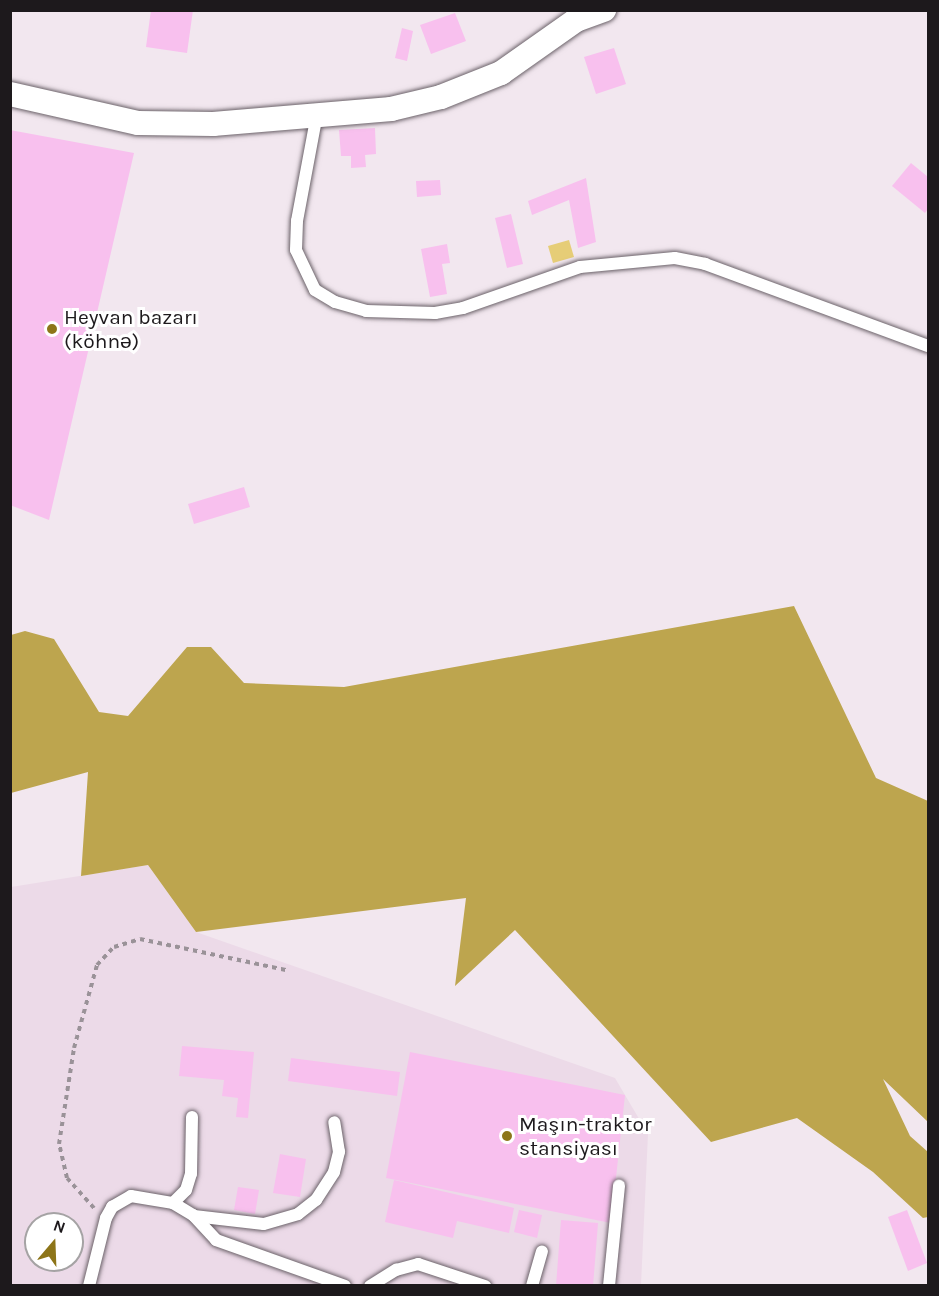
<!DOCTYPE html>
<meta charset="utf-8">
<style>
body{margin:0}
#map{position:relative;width:939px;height:1296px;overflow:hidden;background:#f2e7ef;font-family:Karla,sans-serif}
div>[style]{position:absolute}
.built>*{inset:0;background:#ecdae8}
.forest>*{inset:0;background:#bda54e}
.water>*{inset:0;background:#e6cd77}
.building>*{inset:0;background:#f8c0ee}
.path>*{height:4px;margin-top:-2px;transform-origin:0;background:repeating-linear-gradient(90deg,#9a9298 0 4.5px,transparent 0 9px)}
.roads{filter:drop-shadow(0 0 2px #6b6269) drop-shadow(0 0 2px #6b6269)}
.lane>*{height:12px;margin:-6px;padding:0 6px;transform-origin:6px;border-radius:6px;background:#fff}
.street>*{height:24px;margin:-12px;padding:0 12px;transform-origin:12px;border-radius:12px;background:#fff}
.dots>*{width:16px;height:16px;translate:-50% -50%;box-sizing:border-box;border:3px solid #fff;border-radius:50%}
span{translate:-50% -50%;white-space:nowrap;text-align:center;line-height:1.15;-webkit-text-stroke:6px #fff;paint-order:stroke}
.poi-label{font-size:21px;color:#1d191c}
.left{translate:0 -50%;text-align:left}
.frame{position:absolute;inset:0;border:12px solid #1d191c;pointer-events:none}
.north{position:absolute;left:24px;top:1212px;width:60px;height:60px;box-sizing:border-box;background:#fff;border:2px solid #a5a3a4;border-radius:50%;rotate:19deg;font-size:16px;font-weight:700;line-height:24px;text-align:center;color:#1d191c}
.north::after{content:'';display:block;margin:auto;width:21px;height:27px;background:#8d7519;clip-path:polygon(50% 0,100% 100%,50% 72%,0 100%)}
</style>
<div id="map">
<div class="built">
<div style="clip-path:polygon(evenodd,148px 865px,196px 932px,615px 1078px,648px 1134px,641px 1285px,11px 1286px,11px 887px,148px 865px,36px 1224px,72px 1224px,72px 1260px,36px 1260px,36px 1224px)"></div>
</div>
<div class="forest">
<div style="clip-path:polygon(794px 606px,876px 778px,928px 801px,928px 1122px,883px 1079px,910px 1136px,928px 1152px,928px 1217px,923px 1218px,873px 1172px,797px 1118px,711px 1142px,515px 930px,455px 986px,466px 898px,196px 932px,148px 865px,81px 876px,88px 772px,11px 793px,11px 635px,25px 631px,54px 639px,99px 712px,128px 716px,187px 647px,211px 647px,244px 683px,344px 687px)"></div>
</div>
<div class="water">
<div style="clip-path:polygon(569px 240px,574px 257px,553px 263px,548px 246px)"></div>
</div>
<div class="building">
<div style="clip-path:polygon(151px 10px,193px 10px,187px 53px,146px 47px)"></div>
<div style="clip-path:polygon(455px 13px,466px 41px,431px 54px,420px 25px)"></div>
<div style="clip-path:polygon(402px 28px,413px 31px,407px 61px,395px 58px)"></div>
<div style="clip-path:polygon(614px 48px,626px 84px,596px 94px,584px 57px)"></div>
<div style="clip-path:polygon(375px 128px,376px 154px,365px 155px,366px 167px,351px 168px,351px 156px,341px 156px,339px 130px)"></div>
<div style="clip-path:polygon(10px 130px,134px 153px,49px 520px,10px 505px)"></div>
<div style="clip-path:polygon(911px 163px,928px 177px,928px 209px,925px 213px,892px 186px)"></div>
<div style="clip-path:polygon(586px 178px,596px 242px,578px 248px,569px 200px,532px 215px,528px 201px)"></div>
<div style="clip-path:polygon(440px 180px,441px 195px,417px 197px,416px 181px)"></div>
<div style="clip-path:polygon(511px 214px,523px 264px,507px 268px,495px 218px)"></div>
<div style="clip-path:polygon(447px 244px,450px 263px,442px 264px,447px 294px,430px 297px,421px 249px)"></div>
<div style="clip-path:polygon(244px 487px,250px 507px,194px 524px,188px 504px)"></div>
<div style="clip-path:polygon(182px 1046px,254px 1052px,248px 1118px,236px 1117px,238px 1098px,222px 1096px,224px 1080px,179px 1076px)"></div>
<div style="clip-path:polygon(410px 1052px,625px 1095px,611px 1223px,386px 1178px)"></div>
<div style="clip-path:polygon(291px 1058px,400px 1072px,397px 1096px,288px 1081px)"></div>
<div style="clip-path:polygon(280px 1154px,306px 1159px,300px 1197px,273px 1193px)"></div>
<div style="clip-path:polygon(394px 1180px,514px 1208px,509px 1233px,457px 1221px,453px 1238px,385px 1222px)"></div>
<div style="clip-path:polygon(238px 1187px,259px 1190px,255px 1214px,234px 1210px)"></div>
<div style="clip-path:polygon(519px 1210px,542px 1215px,537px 1238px,514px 1232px)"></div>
<div style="clip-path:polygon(907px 1210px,927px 1263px,908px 1271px,888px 1217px)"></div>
<div style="clip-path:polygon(561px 1220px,598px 1223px,593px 1286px,556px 1286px)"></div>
</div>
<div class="path">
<div style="left:94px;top:1208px;width:40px;rotate:-132deg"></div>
<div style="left:67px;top:1178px;width:35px;rotate:-103deg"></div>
<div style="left:59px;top:1144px;width:97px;rotate:-81.1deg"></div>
<div style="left:74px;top:1048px;width:86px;rotate:-74.5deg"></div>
<div style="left:97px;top:965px;width:25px;rotate:-47deg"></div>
<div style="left:114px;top:947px;width:27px;rotate:-17deg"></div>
<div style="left:140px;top:939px;width:149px;rotate:12deg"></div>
</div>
<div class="roads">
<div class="lane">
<div style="left:317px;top:114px;width:109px;rotate:100.6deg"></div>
<div style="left:297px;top:221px;width:29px;rotate:92deg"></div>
<div style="left:296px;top:250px;width:44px;rotate:64.6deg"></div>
<div style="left:315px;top:290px;width:23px;rotate:31deg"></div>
<div style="left:335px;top:302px;width:32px;rotate:16deg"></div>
<div style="left:366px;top:311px;width:69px;rotate:1.7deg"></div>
<div style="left:435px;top:313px;width:28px;rotate:-10deg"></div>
<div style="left:463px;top:308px;width:124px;rotate:-19.3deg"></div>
<div style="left:580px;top:267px;width:95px;rotate:-5.4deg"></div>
<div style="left:675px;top:258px;width:31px;rotate:11deg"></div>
<div style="left:705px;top:264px;width:238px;rotate:20.2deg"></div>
<div style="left:173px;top:1203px;width:18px;rotate:-45deg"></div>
<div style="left:186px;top:1190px;width:17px;rotate:-73deg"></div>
<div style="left:191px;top:1174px;width:57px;rotate:-89deg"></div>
<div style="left:194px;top:1216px;width:70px;rotate:6.5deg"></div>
<div style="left:264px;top:1224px;width:35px;rotate:-16deg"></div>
<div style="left:298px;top:1214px;width:23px;rotate:-38deg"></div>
<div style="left:316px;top:1200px;width:33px;rotate:-57deg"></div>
<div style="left:334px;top:1172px;width:21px;rotate:-76deg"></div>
<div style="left:339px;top:1152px;width:30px;rotate:-99deg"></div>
<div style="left:89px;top:1286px;width:70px;rotate:-76deg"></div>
<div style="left:106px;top:1218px;width:13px;rotate:-61deg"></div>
<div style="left:112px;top:1207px;width:22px;rotate:-30deg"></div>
<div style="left:131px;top:1196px;width:43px;rotate:9.5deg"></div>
<div style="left:173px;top:1203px;width:23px;rotate:31deg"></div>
<div style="left:193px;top:1215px;width:34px;rotate:47deg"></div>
<div style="left:216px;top:1240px;width:137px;rotate:19.6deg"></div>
<div style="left:370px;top:1286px;width:31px;rotate:-32deg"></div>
<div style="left:396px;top:1270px;width:23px;rotate:-15deg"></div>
<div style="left:418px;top:1264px;width:71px;rotate:18.2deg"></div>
<div style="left:532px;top:1286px;width:36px;rotate:-74deg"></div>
<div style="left:609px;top:1286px;width:101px;rotate:-84.3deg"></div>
</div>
<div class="street">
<div style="left:10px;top:94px;width:131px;rotate:12.8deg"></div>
<div style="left:138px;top:123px;width:75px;rotate:0.8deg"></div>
<div style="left:213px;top:124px;width:179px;rotate:-4.8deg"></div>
<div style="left:391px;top:109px;width:51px;rotate:-13.5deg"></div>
<div style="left:441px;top:97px;width:65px;rotate:-21.8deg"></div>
<div style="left:501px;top:73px;width:92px;rotate:-35.2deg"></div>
<div style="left:576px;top:20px;width:30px;rotate:-20deg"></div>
</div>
</div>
<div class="dots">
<div style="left:52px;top:329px;background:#8d7519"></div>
<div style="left:507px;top:1136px;background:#8d7519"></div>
</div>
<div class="poi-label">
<span class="left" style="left:64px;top:329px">Heyvan bazarı<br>(köhnə)</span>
<span class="left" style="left:519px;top:1136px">Maşın-traktor<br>stansiyası</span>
</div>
<div class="frame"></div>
<div class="north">N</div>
</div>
